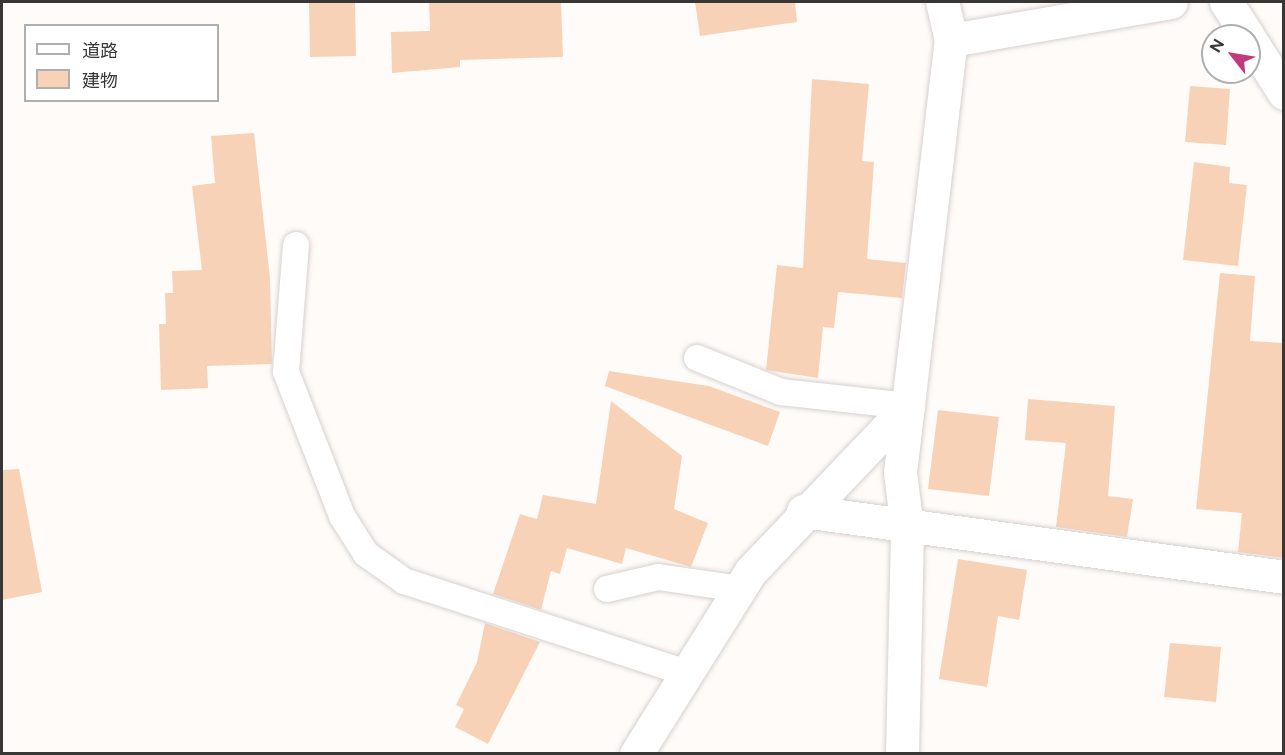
<!DOCTYPE html>
<meta charset="utf-8">
<style>
body{margin:0}
#map{position:relative;width:1285px;height:755px;overflow:hidden;background:#fffbf9;font-family:Figtree,"Noto Sans JP",sans-serif}
div>[style]{position:absolute}
.building>*{inset:0;background:#f8d2b7}
.roads{filter:drop-shadow(0 0 2px #d6d1ce) drop-shadow(0 0 2px #d6d1ce)}
.service>*{height:26px;margin:-13px;padding:0 13px;transform-origin:13px;border-radius:13px;background:#fff}
.minor>*{height:33px;margin:-16.5px;padding:0 16.5px;transform-origin:16.5px;border-radius:16.5px;background:#fff}
.primary>*{height:33px;margin:-16.5px;padding:0 16.5px;transform-origin:16.5px;border-radius:16.5px;background:#fff}
span{translate:-50% -50%;white-space:nowrap;text-align:center;line-height:1.15;-webkit-text-stroke:6px #fff;paint-order:stroke}
.frame{position:absolute;inset:0;border:3px solid #393736;pointer-events:none}
.legend{position:absolute;left:24px;top:24px;width:195px;height:78px;box-sizing:border-box;background:#fff;border:2px solid #b0afaf;margin:0;padding:8px 10px;list-style:none;font-size:18px;color:#393736}
.legend li{display:flex;align-items:center;gap:12px;height:30px}
.legend b{width:30px;border:2px solid #b0afaf}
.north{position:absolute;left:1201px;top:24px;width:60px;height:60px;box-sizing:border-box;background:#fff;border:2px solid #b0afaf;border-radius:50%;rotate:301deg;font-size:16px;font-weight:700;line-height:24px;text-align:center;color:#393736}
.north::after{content:'';display:block;margin:auto;width:21px;height:27px;background:#c03a7d;clip-path:polygon(50% 0,100% 100%,50% 72%,0 100%)}
</style>
<div id="map">
<div class="building">
<div style="clip-path:polygon(309px 2px,355px 2px,356px 56px,310px 57px)"></div>
<div style="clip-path:polygon(429px 2px,561px 2px,563px 57px,460px 60px,460px 67px,392px 73px,391px 32px,430px 31px)"></div>
<div style="clip-path:polygon(695px 2px,795px 2px,797px 22px,700px 36px)"></div>
<div style="clip-path:polygon(812px 79px,869px 84px,862px 161px,874px 162px,867px 259px,906px 263px,902px 298px,838px 292px,834px 328px,823px 327px,818px 378px,766px 370px,777px 265px,803px 268px)"></div>
<div style="clip-path:polygon(1190px 86px,1230px 89px,1226px 145px,1185px 142px)"></div>
<div style="clip-path:polygon(254px 133px,270px 278px,272px 364px,207px 366px,208px 388px,161px 390px,159px 324px,166px 324px,165px 293px,173px 293px,172px 271px,202px 270px,192px 186px,215px 183px,211px 136px)"></div>
<div style="clip-path:polygon(1194px 162px,1230px 167px,1229px 183px,1247px 185px,1238px 266px,1183px 260px)"></div>
<div style="clip-path:polygon(1220px 273px,1255px 276px,1250px 341px,1284px 343px,1284px 558px,1238px 552px,1242px 513px,1196px 509px)"></div>
<div style="clip-path:polygon(609px 371px,709px 386px,780px 412px,768px 446px,605px 386px)"></div>
<div style="clip-path:polygon(1028px 399px,1115px 406px,1108px 496px,1133px 499px,1127px 537px,1056px 527px,1066px 443px,1025px 440px)"></div>
<div style="clip-path:polygon(611px 401px,682px 456px,674px 509px,708px 523px,691px 567px,626px 548px,622px 564px,567px 548px,560px 574px,551px 571px,541px 610px,493px 594px,520px 514px,537px 519px,543px 495px,596px 504px)"></div>
<div style="clip-path:polygon(938px 410px,999px 417px,989px 496px,928px 489px)"></div>
<div style="clip-path:polygon(19px 469px,42px 592px,2px 600px,2px 470px)"></div>
<div style="clip-path:polygon(958px 559px,1027px 570px,1019px 620px,998px 616px,987px 687px,939px 679px)"></div>
<div style="clip-path:polygon(485px 623px,540px 642px,488px 744px,455px 727px,464px 709px,456px 705px,477px 662px)"></div>
<div style="clip-path:polygon(1170px 643px,1221px 647px,1216px 702px,1164px 697px)"></div>
</div>
<div class="roads">
<div class="service">
<div style="left:296px;top:245px;width:127px;rotate:94.5deg"></div>
<div style="left:286px;top:372px;width:155px;rotate:68.7deg"></div>
<div style="left:342px;top:516px;width:45px;rotate:57.7deg"></div>
<div style="left:366px;top:554px;width:47px;rotate:35.4deg"></div>
<div style="left:404px;top:581px;width:301px;rotate:18deg"></div>
<div style="left:697px;top:358px;width:91px;rotate:22deg"></div>
<div style="left:781px;top:392px;width:128px;rotate:6.3deg"></div>
<div style="left:607px;top:589px;width:52px;rotate:-13.2deg"></div>
<div style="left:658px;top:577px;width:83px;rotate:8.3deg"></div>
</div>
<div class="minor">
<div style="left:951px;top:40px;width:223px;rotate:-9.8deg"></div>
<div style="left:803px;top:511px;width:486px;rotate:7.8deg"></div>
<div style="left:636px;top:754px;width:216px;rotate:-57.9deg"></div>
<div style="left:751px;top:571px;width:228px;rotate:-46.4deg"></div>
<div style="left:902px;top:754px;width:225px;rotate:-88.7deg"></div>
<div style="left:907px;top:529px;width:57px;rotate:-97deg"></div>
<div style="left:900px;top:472px;width:435px;rotate:-83.3deg"></div>
<div style="left:951px;top:40px;width:39px;rotate:-103deg"></div>
</div>
<div class="primary">
<div style="left:1226px;top:2px;width:40px;rotate:57.1deg"></div>
<div style="left:1249px;top:38px;width:65px;rotate:57.5deg"></div>
</div>
</div>
<div class="frame"></div>
<ul class="legend">
<li><b style="height:8px;background:#fff"></b>道路</li>
<li><b style="height:16px;background:#f8d2b7"></b>建物</li>
</ul>
<div class="north">N</div>
</div>
